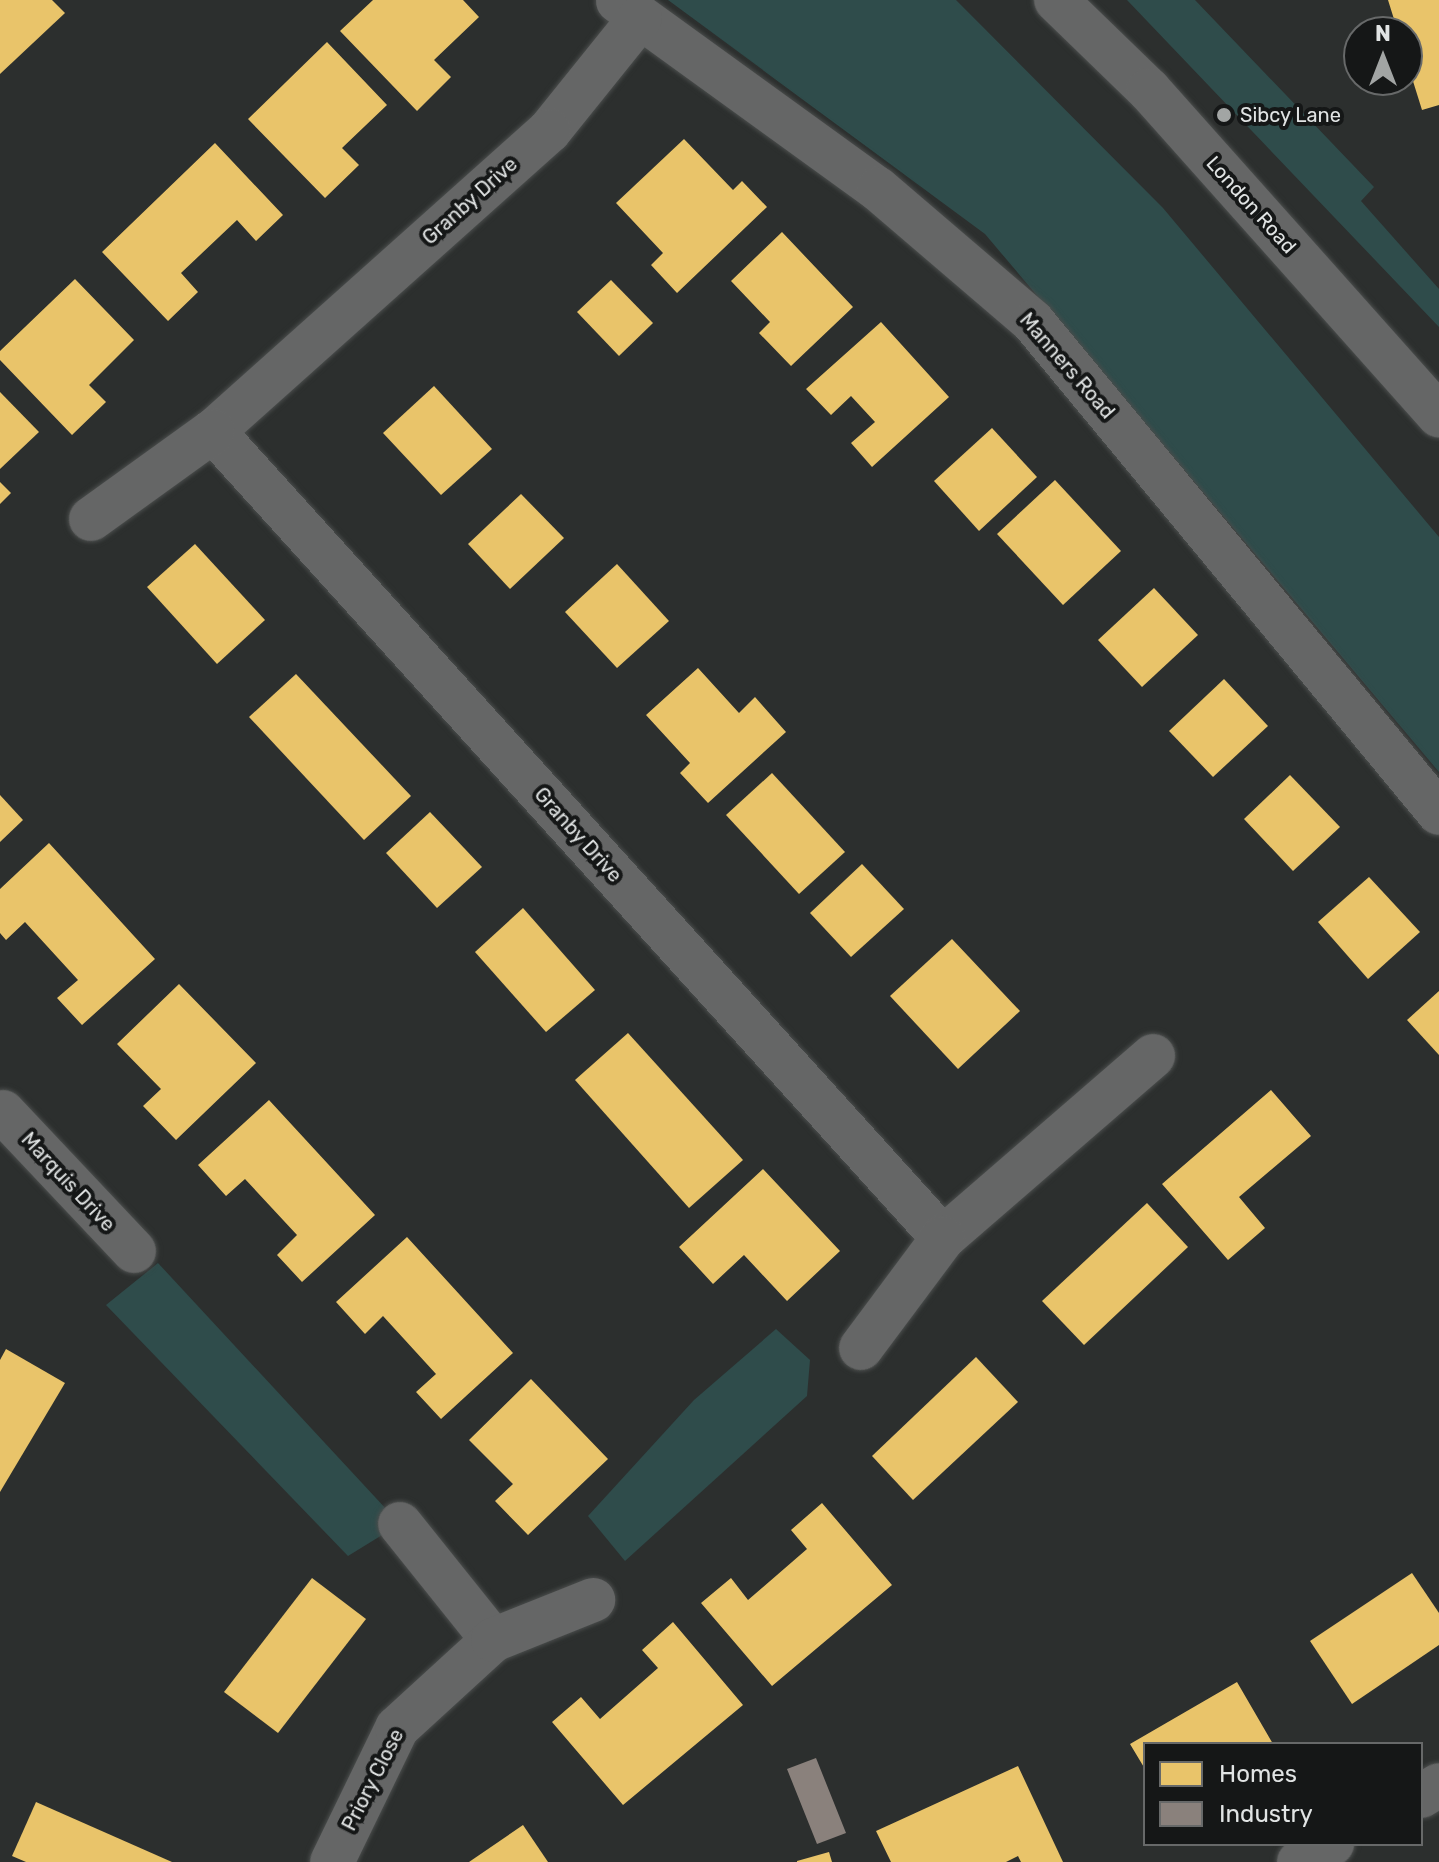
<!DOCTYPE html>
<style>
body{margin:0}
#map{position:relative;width:1439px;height:1862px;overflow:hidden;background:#2c2f2e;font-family:Rubik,sans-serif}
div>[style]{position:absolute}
.green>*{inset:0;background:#2f4c4b}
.homes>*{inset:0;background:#e9c46a}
.industry>*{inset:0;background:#8a817c}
.roads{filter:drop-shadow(0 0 2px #4a4d4c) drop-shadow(0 0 2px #4a4d4c)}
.street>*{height:44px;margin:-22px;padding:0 22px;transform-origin:22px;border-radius:22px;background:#656666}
.secondary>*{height:44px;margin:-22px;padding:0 22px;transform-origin:22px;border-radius:22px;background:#656666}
.dots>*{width:22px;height:22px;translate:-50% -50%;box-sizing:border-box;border:4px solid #151717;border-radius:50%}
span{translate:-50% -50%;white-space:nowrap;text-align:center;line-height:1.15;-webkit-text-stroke:8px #151717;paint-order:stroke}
.poi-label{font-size:20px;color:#e1e4e4}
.left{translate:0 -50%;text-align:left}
.street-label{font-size:20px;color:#e1e4e4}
.legend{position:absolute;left:1143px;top:1742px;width:280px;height:104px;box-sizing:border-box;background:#151717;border:2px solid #676969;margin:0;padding:10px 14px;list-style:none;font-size:24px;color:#e1e4e4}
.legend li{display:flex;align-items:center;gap:16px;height:40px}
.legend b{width:40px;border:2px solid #676969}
.north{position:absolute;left:1343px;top:16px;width:80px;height:80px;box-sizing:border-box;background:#151717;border:2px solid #676969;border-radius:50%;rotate:0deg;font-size:22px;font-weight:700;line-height:32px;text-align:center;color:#e1e4e4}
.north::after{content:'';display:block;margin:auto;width:28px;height:36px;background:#a2a5a4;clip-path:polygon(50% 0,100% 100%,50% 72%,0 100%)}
</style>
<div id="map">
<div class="green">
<div style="clip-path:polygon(668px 0,956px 0,1163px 208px,1439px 537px,1439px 772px,985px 234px)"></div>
<div style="clip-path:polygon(1127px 0,1195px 0,1374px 187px,1361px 201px,1439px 289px,1439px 327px)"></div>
<div style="clip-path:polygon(158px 1263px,400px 1524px,348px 1556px,106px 1305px)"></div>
<div style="clip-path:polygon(776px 1329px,810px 1360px,807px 1396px,625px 1561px,588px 1516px,694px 1400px)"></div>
</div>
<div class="homes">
<div style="clip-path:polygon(0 0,52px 0,65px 13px,0 74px)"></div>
<div style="clip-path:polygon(373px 0,463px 0,479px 17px,434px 60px,451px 77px,417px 111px,340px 31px)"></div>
<div style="clip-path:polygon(1388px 0,1439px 0,1439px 105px,1422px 110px,1407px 62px,1407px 32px,1398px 32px)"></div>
<div style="clip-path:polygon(327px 42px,387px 105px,342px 148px,359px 165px,325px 198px,248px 119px)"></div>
<div style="clip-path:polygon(684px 139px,733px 190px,742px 181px,767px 207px,677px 293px,651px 265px,663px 253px,616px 203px)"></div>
<div style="clip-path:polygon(215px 143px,283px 215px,256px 241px,237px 220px,181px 273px,198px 292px,168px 321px,102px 252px)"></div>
<div style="clip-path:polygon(782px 232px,853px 307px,791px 366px,759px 333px,770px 322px,731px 281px)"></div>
<div style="clip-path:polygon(75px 279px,134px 340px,89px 385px,106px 402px,72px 435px,0 360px,0 351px)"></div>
<div style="clip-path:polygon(611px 280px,653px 323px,619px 356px,577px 312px)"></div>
<div style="clip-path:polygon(881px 322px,949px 397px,872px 467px,851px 443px,875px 422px,851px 396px,831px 415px,806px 389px)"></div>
<div style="clip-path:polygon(434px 386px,492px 449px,441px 495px,383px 433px)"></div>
<div style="clip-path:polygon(0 392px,39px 432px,0 469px)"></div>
<div style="clip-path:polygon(992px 428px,1037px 477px,979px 531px,934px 481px)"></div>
<div style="clip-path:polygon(1055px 480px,1121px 551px,1063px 605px,997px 534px)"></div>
<div style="clip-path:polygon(0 482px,11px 493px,0 504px)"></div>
<div style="clip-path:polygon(521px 494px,564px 538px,510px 589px,468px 544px)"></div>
<div style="clip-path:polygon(195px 544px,265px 620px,217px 664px,147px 587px)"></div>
<div style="clip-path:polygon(617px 564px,669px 621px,617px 668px,565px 612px)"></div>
<div style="clip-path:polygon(1154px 588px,1198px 635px,1142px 687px,1098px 640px)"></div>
<div style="clip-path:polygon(698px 668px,739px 713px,755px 697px,786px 732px,708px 803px,680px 773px,690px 763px,646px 715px)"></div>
<div style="clip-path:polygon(296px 674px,411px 796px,364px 840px,249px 717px)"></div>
<div style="clip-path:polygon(1224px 679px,1268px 726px,1213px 777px,1169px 731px)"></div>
<div style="clip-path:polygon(772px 773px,845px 852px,799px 894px,726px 815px)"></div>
<div style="clip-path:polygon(1290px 775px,1340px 827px,1293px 871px,1244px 819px)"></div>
<div style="clip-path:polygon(0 795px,23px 820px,0 842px)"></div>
<div style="clip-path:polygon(430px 812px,482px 867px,437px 908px,386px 853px)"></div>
<div style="clip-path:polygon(49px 843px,155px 959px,82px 1025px,57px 998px,78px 980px,25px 922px,6px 940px,0 933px,0 889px)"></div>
<div style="clip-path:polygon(862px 864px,904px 909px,851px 957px,810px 913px)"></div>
<div style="clip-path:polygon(1369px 877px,1420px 932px,1368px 979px,1318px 922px)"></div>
<div style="clip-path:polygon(523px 908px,595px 990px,546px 1032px,475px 952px)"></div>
<div style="clip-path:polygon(952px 939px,1020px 1011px,958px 1069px,890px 996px)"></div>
<div style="clip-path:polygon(179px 984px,256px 1063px,176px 1140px,143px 1106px,161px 1089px,117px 1044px)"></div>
<div style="clip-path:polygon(1439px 991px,1439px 1055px,1407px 1020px)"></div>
<div style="clip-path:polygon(628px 1033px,743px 1160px,689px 1208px,575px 1080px)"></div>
<div style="clip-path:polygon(1271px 1090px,1311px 1136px,1239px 1197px,1265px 1228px,1228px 1260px,1162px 1184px)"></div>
<div style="clip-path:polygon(269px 1100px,375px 1215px,302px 1282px,277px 1255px,297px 1235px,245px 1179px,226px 1196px,198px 1165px)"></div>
<div style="clip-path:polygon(763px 1169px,840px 1251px,787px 1301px,744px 1255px,713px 1284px,679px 1247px)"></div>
<div style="clip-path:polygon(1147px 1203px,1188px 1247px,1084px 1345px,1042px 1301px)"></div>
<div style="clip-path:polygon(407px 1237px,513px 1353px,441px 1419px,416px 1392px,436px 1374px,383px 1316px,365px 1334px,336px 1302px)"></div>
<div style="clip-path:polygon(6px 1349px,65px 1383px,0 1492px,0 1360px)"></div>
<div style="clip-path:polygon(976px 1357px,1018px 1402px,913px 1500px,872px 1456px)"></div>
<div style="clip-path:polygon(531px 1379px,608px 1459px,528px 1535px,495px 1501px,513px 1484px,469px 1440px)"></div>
<div style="clip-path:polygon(822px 1503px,892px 1585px,772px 1686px,701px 1603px,731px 1578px,748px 1600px,807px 1549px,791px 1530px)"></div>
<div style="clip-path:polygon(1412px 1573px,1439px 1613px,1439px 1645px,1352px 1704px,1310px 1641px)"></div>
<div style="clip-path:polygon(312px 1578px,366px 1619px,278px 1733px,224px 1692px)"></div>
<div style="clip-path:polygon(673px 1622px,743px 1705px,623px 1805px,552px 1722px,581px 1697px,600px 1719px,658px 1668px,642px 1650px)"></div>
<div style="clip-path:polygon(1237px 1682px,1273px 1744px,1145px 1744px,1145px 1769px,1130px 1744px)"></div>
<div style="clip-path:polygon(1018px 1766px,1063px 1862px,1021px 1862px,1018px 1856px,1006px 1862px,891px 1862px,876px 1831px)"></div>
<div style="clip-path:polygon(36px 1802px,172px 1862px,26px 1862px,12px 1856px)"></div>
<div style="clip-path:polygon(523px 1825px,548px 1862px,469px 1862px)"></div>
<div style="clip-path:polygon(829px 1852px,832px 1862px,797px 1862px,797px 1861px)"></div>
</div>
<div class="industry">
<div style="clip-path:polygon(816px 1758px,846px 1833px,817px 1844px,787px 1769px)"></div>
</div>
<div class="roads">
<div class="street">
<div style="left:618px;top:1px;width:321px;rotate:35.9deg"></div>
<div style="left:878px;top:189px;width:204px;rotate:40.6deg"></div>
<div style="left:1033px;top:322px;width:637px;rotate:50.41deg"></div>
<div style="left:640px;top:18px;width:145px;rotate:128.8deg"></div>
<div style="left:549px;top:131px;width:450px;rotate:138.2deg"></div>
<div style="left:213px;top:431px;width:1088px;rotate:47.87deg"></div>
<div style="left:943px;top:1238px;width:278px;rotate:-40.9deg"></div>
<div style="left:91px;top:519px;width:150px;rotate:-35.8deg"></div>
<div style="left:3px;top:1112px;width:191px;rotate:46.7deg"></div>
<div style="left:861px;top:1348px;width:137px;rotate:-53.3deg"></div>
<div style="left:400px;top:1524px;width:149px;rotate:51.3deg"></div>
<div style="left:1421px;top:1796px;width:21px;rotate:-31deg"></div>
<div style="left:332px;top:1862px;width:149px;rotate:-64.1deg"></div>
<div style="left:397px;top:1728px;width:130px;rotate:-42.5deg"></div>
<div style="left:493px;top:1640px;width:108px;rotate:-21.8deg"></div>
<div style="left:1299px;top:1862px;width:38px;rotate:-29deg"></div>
</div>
<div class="secondary">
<div style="left:1056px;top:0;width:129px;rotate:44.1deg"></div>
<div style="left:1149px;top:90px;width:436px;rotate:48.3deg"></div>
</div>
</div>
<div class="dots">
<div style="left:1224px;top:115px;background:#a2a5a4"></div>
</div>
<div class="poi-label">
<span class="left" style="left:1240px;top:115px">Sibcy Lane</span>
</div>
<div class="street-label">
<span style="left:470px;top:201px;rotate:-42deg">Granby Drive</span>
<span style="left:1251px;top:205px;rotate:48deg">London Road</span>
<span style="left:1067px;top:366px;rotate:49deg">Manners Road</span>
<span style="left:578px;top:835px;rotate:48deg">Granby Drive</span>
<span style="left:68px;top:1182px;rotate:47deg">Marquis Drive</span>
<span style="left:373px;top:1780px;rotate:-63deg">Priory Close</span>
</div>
<ul class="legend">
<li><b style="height:22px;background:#e9c46a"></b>Homes</li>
<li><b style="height:22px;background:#8a817c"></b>Industry</li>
</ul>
<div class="north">N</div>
</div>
